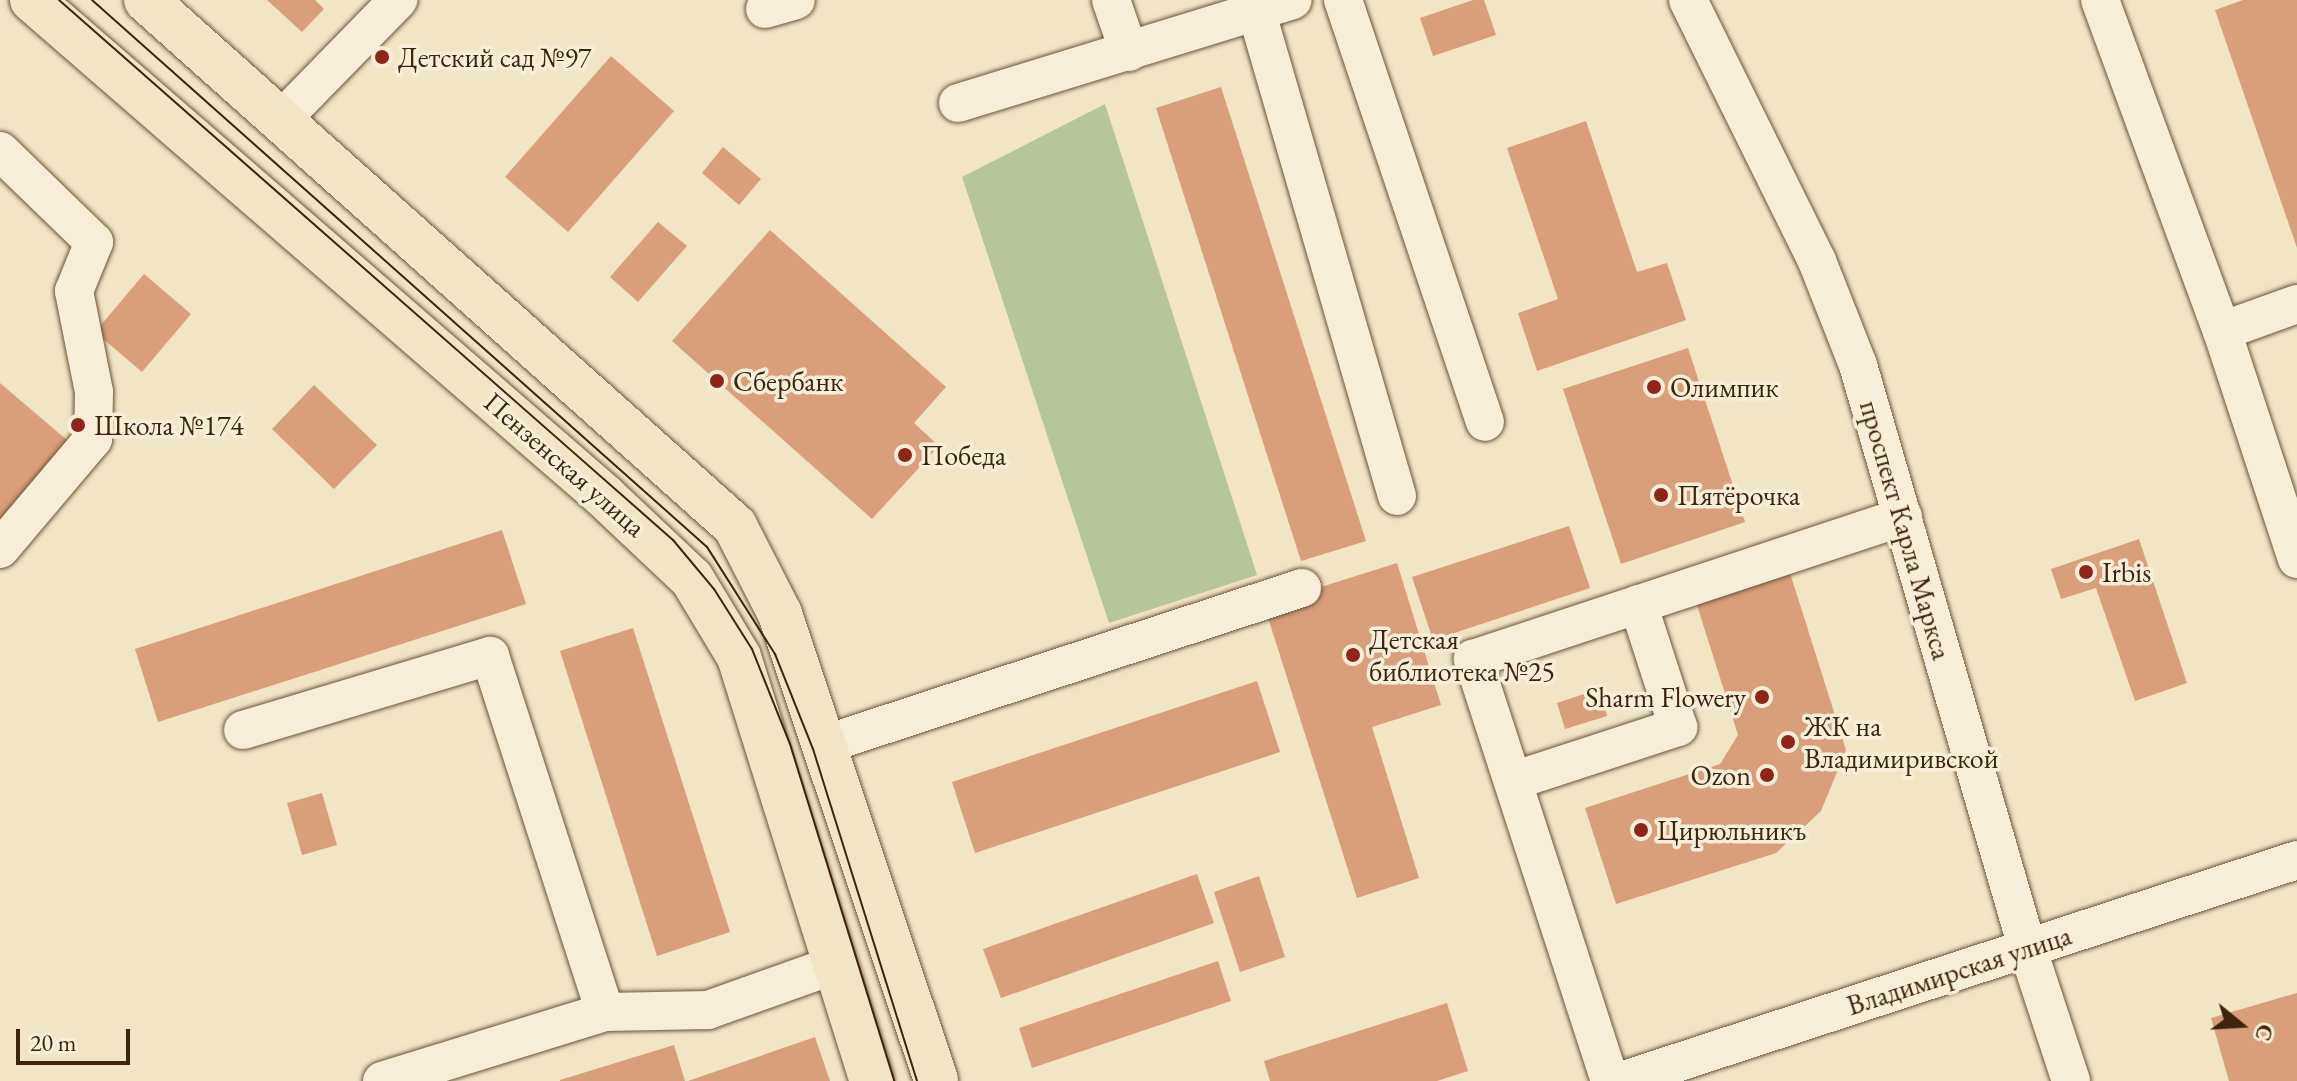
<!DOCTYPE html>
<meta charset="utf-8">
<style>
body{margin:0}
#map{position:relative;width:2297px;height:1081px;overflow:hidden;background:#f2e5c4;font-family:"EB Garamond",serif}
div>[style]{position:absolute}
.green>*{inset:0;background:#b6c698}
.building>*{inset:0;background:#d99e7a}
.roads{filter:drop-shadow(0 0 2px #6b5438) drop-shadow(0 0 2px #6b5438)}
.minor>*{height:38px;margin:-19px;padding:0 19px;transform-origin:19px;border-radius:19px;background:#f7eed9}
.major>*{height:44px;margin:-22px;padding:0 22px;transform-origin:22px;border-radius:22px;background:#f2e5c4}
.tram>*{height:2px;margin:-1px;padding:0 1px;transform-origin:1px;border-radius:1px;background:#3e240a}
.dots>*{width:22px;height:22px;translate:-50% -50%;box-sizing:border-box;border:4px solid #f7eed9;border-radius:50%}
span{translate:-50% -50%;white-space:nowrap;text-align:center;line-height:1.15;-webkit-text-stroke:7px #f7eed9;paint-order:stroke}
.poi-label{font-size:28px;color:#3e240a}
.left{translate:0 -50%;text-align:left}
.right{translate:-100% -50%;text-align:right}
.street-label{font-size:28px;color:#3e240a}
.north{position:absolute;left:2201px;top:985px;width:80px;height:80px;-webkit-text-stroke:6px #f7eed9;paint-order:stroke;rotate:108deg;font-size:22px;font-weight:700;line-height:32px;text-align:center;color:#3e240a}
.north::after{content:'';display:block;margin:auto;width:28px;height:36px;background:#3e240a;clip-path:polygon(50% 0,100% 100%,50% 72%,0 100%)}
.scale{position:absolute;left:16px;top:1029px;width:114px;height:36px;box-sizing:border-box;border:4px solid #3e240a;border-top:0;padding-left:10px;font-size:24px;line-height:28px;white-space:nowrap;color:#3e240a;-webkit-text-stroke:6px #f7eed9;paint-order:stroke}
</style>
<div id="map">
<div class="green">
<div style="clip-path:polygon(1105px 104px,1257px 575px,1109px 623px,962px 177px)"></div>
</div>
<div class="building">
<div style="clip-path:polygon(267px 0,315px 0,324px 9px,302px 32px)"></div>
<div style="clip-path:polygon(1473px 0,1484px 0,1496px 35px,1433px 56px,1420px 18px)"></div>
<div style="clip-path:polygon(2243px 0,2297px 0,2297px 248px,2215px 10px)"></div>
<div style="clip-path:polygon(611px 56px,674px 111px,568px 232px,505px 177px)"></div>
<div style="clip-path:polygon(1221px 87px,1366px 541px,1301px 561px,1156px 108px)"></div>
<div style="clip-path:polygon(1586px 121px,1637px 272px,1667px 263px,1686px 320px,1537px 371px,1518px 313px,1558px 299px,1507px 148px)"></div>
<div style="clip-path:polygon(723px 147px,761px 179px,739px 205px,702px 173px)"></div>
<div style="clip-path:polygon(658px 222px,687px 246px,638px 302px,610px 277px)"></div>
<div style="clip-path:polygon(770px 230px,946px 387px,914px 423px,939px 446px,872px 519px,672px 341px)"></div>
<div style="clip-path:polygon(144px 274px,191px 314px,142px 372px,95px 332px)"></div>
<div style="clip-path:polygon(1688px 348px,1745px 522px,1621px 564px,1563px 389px)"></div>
<div style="clip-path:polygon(0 383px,74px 446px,0 529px)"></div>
<div style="clip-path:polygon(314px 385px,377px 445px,334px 489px,272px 429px)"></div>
<div style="clip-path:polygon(1569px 526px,1590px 588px,1433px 640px,1412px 577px)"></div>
<div style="clip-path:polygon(502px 530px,526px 604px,158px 722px,135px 649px)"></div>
<div style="clip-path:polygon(2139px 539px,2187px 683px,2135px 701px,2096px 588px,2061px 599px,2051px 569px)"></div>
<div style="clip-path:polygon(1397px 563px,1441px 705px,1372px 727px,1419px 878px,1357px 898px,1264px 605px)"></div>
<div style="clip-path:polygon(1790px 573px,1846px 750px,1821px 811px,1776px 853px,1616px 904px,1585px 808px,1720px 764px,1738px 735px,1696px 602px)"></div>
<div style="clip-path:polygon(633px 628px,730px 932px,657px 956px,560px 651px)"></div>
<div style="clip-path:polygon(1257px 681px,1280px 752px,975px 853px,952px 782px)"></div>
<div style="clip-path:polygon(1599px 689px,1607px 716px,1565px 729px,1557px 703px)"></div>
<div style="clip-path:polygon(322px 793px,337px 845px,302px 855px,287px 803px)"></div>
<div style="clip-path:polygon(1197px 874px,1214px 923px,1001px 998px,983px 949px)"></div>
<div style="clip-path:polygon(1259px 876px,1285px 957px,1240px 972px,1214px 892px)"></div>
<div style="clip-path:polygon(1218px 961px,1231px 1001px,1032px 1068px,1019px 1028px)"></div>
<div style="clip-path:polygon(2297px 993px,2297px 1081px,2229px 1081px,2211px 1018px)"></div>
<div style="clip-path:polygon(1447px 1003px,1468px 1071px,1437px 1081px,1270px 1081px,1264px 1061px)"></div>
<div style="clip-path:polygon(815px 1037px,830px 1081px,688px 1081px)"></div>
<div style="clip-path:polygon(674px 1045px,685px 1081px,560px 1081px,560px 1080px)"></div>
</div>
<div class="roads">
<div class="minor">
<div style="left:1111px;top:0;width:55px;rotate:70.9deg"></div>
<div style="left:1343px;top:0;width:445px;rotate:71.4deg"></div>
<div style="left:1688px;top:0;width:291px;rotate:63.7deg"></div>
<div style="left:1817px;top:261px;width:112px;rotate:68.5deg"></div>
<div style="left:1858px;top:365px;width:606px;rotate:73.81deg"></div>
<div style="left:2027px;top:947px;width:141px;rotate:71.8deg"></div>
<div style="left:2100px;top:0;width:353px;rotate:69.8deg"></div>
<div style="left:2222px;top:331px;width:240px;rotate:71.8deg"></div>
<div style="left:765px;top:9px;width:32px;rotate:-16deg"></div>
<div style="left:1256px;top:10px;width:506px;rotate:73.82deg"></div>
<div style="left:958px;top:103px;width:350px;rotate:-17.1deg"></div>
<div style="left:281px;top:120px;width:168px;rotate:-45.7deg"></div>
<div style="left:0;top:151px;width:131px;rotate:44.1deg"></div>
<div style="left:94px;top:242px;width:53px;rotate:112.2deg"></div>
<div style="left:74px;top:291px;width:103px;rotate:78.8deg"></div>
<div style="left:94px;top:392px;width:47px;rotate:91.2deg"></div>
<div style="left:93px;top:439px;width:144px;rotate:130.2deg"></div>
<div style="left:2222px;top:331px;width:80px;rotate:-19.8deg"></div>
<div style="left:243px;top:730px;width:258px;rotate:-16.7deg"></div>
<div style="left:490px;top:656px;width:374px;rotate:72.1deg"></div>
<div style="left:826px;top:744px;width:501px;rotate:-18.15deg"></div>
<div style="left:1513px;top:781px;width:174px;rotate:-18.1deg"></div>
<div style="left:1678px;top:727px;width:129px;rotate:-108deg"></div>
<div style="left:382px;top:1081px;width:233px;rotate:-17.2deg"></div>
<div style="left:605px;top:1012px;width:103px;rotate:-1.1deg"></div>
<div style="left:708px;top:1010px;width:137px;rotate:-19.6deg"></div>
<div style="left:1610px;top:1081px;width:444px;rotate:-108deg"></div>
<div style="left:1473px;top:659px;width:453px;rotate:-18.3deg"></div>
<div style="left:1621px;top:1081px;width:711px;rotate:-18.1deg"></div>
</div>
<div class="major">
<div style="left:32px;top:0;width:756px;rotate:40.92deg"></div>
<div style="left:603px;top:495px;width:122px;rotate:43.3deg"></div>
<div style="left:692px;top:579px;width:91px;rotate:58.9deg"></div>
<div style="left:739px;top:657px;width:444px;rotate:72.6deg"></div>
<div style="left:146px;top:0;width:790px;rotate:41.77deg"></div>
<div style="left:735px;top:526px;width:99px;rotate:62.9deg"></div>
<div style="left:780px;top:614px;width:492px;rotate:71.5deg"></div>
</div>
</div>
<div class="tram">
<div style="left:59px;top:0;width:818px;rotate:41.33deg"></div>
<div style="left:673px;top:540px;width:64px;rotate:50.1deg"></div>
<div style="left:714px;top:589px;width:71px;rotate:57.7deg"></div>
<div style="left:752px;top:649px;width:102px;rotate:68.2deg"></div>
<div style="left:790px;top:744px;width:353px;rotate:72.8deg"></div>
<div style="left:92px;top:0;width:823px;rotate:41.65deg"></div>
<div style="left:707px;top:547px;width:127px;rotate:57.6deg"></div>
<div style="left:775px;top:654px;width:102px;rotate:68.2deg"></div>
<div style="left:813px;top:749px;width:348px;rotate:72.6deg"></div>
</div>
<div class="dots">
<div style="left:382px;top:57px;background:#8f2418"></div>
<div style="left:717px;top:381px;background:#8f2418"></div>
<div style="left:1654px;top:387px;background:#8f2418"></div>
<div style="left:78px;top:425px;background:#8f2418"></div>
<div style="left:905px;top:455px;background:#8f2418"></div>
<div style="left:1661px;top:495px;background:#8f2418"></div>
<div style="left:2086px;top:572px;background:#8f2418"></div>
<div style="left:1353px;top:655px;background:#8f2418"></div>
<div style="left:1762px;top:697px;background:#8f2418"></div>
<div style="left:1788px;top:742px;background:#8f2418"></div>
<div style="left:1767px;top:775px;background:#8f2418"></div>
<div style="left:1641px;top:830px;background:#8f2418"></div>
</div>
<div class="poi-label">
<span class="left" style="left:398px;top:57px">Детский сад №97</span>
<span class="left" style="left:733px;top:381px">Сбербанк</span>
<span class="left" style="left:1670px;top:387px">Олимпик</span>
<span class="left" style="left:94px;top:425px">Школа №174</span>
<span class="left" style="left:921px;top:455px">Победа</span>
<span class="left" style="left:1677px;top:495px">Пятёрочка</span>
<span class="left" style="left:2102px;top:572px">Irbis</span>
<span class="left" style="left:1369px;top:655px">Детская<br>библиотека №25</span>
<span class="right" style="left:1746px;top:697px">Sharm Flowery</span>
<span class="left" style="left:1804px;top:742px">ЖК на<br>Владимиривской</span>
<span class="right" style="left:1751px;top:775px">Ozon</span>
<span class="left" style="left:1657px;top:830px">Цирюльникъ</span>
</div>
<div class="street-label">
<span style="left:565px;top:464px;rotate:41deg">Пензенская улица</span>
<span style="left:1906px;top:530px;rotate:74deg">проспект Карла Маркса</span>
<span style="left:1959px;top:970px;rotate:-18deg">Владимирская улица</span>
</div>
<div class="north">С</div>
<div class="scale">20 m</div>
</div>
